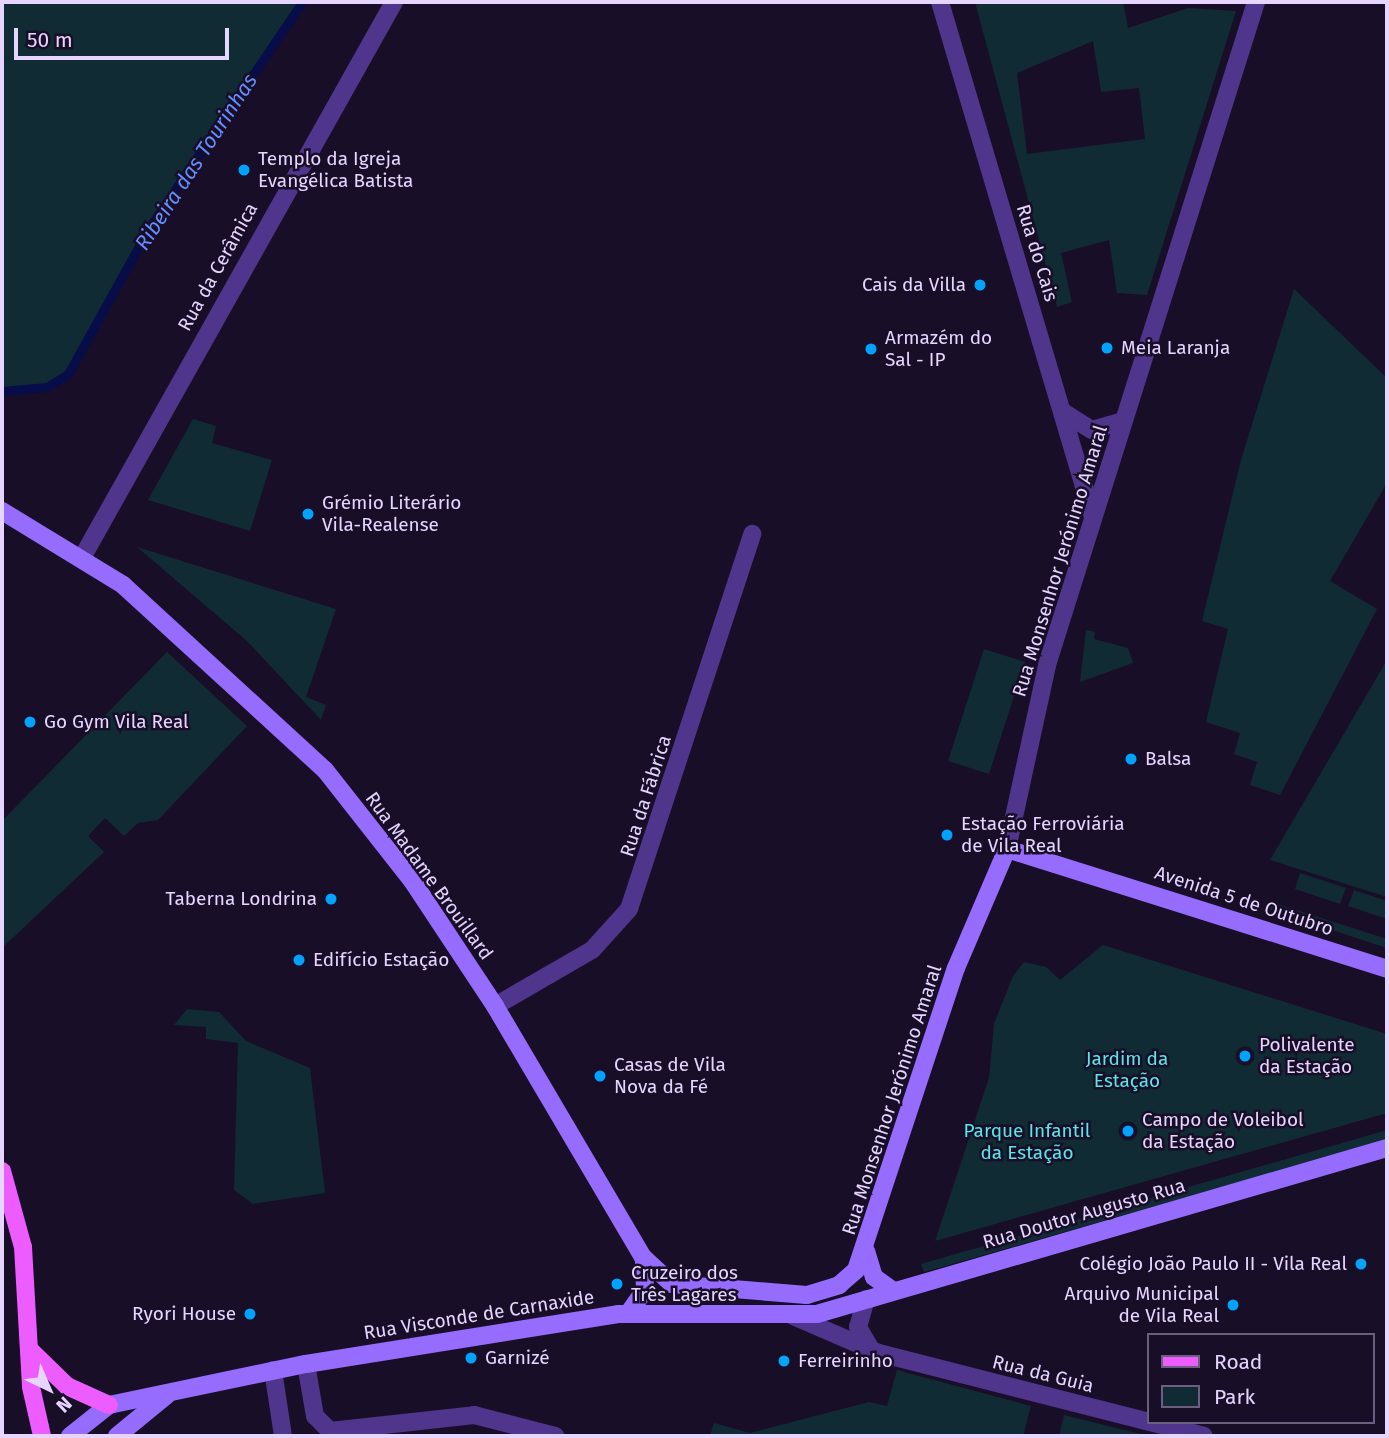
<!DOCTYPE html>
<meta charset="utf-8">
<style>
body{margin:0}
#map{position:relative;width:1389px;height:1438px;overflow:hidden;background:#190e28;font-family:"Fira Sans",sans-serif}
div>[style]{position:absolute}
.green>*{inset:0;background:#102b33}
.stream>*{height:9px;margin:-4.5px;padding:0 4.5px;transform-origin:4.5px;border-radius:4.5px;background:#060d49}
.minor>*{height:18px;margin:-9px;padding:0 9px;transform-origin:9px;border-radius:9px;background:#4f358b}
.secondary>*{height:18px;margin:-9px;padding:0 9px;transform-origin:9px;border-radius:9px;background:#966cff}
.primary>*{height:18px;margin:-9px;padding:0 9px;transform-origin:9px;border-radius:9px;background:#ed5cff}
.dots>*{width:19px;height:19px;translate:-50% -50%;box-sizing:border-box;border:4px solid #190e28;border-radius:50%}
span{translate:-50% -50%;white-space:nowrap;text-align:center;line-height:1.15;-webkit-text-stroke:5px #190e28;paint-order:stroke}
.poi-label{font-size:19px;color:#e5d5ff}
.left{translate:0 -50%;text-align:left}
.right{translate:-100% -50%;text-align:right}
.street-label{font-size:19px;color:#e5d5ff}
.park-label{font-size:19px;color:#56e8e9}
.water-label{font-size:21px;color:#638eff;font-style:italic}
.frame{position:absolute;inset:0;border:4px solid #e5d5ff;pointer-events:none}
.legend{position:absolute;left:1147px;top:1333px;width:228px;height:91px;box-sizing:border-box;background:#190e28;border:2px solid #6b5e7e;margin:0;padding:9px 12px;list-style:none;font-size:21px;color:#e5d5ff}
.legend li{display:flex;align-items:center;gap:14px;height:35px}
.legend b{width:35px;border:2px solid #6b5e7e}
.north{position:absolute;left:14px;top:1354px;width:70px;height:70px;-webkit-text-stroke:5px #190e28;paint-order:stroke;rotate:136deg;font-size:19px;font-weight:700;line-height:28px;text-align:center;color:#e5d5ff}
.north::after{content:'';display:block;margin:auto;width:24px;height:32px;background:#e5d5ff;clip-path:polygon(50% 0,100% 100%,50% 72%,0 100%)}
.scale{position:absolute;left:14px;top:28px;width:215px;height:32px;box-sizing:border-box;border:4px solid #e5d5ff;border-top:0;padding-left:9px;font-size:21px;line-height:24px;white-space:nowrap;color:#e5d5ff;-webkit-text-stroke:5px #190e28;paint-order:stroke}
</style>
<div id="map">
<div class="green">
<div style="clip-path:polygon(2px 2px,302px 2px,149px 228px,68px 374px,47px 387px,2px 391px)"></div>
<div style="clip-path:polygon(evenodd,975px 2px,1123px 2px,1128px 28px,1188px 8px,1236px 11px,1147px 295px,1117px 293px,1109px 240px,1061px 253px,1072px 302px,1057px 307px,975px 2px,1093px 41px,1101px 92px,1139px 88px,1145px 139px,1027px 154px,1017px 73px,1093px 41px)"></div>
<div style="clip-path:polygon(1294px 289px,1387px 378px,1387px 483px,1330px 581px,1377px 609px,1280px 795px,1250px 785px,1257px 762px,1234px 754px,1240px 733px,1206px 722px,1228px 629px,1202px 621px,1241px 460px)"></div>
<div style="clip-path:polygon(193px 419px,216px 426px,212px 443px,272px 460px,250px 531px,148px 500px)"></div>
<div style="clip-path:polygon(137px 547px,336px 609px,306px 697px,326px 705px,321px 720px,247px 641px)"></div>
<div style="clip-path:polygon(1086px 630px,1095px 632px,1094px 639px,1128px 648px,1133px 663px,1080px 682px)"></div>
<div style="clip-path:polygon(984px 649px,1025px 662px,989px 774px,948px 761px)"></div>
<div style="clip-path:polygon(167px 652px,247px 726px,158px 820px,138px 823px,124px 836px,105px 818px,88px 836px,104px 852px,2px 948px,2px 821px)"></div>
<div style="clip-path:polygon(1387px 660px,1387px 897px,1270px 860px)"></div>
<div style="clip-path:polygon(1300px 873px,1346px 888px,1340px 904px,1295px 889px)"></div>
<div style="clip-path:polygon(1354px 890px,1387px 901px,1387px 919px,1348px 906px)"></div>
<div style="clip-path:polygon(1268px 901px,1387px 939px,1387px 948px,1265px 908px)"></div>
<div style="clip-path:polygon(1103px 945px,1387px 1034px,1387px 1113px,935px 1241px,989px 1078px,994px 1024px,1013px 976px,1024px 962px,1046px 967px,1060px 980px)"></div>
<div style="clip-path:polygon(187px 1009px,219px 1012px,246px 1041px,310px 1068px,325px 1193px,253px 1204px,234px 1190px,238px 1043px,206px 1039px,206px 1027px,174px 1025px)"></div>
<div style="clip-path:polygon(1387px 1130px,1387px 1140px,924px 1272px,921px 1264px)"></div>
<div style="clip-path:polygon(897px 1370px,1031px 1406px,1023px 1436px,710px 1436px,714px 1423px,750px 1433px,869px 1402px,887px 1406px)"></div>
<div style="clip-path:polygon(1064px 1415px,1149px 1436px,1059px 1436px)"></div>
</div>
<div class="stream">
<div style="left:2px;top:391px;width:45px;rotate:-5.1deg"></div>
<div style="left:47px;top:387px;width:25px;rotate:-32deg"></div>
<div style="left:68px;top:374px;width:167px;rotate:-61deg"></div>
<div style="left:149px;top:228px;width:273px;rotate:-55.9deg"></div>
</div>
<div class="minor">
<div style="left:940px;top:2px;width:537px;rotate:73.45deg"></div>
<div style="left:1063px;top:412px;width:34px;rotate:32deg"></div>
<div style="left:1092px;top:430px;width:33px;rotate:-16deg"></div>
<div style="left:83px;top:556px;width:635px;rotate:-60.69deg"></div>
<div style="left:1007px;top:849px;width:188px;rotate:-77.7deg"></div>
<div style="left:1047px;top:665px;width:695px;rotate:-72.5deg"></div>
<div style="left:495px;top:1006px;width:112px;rotate:-30deg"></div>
<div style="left:592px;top:950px;width:55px;rotate:-47.9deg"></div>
<div style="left:629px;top:909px;width:395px;rotate:-71.8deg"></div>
<div style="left:866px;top:1299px;width:29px;rotate:106deg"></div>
<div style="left:858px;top:1327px;width:28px;rotate:60deg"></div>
<div style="left:793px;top:1316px;width:94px;rotate:23.3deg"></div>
<div style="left:879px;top:1353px;width:335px;rotate:14.3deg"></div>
<div style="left:306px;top:1364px;width:53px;rotate:80.2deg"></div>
<div style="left:315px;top:1416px;width:21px;rotate:45deg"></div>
<div style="left:330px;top:1431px;width:145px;rotate:-6.3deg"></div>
<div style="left:474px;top:1415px;width:84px;rotate:14.5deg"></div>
<div style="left:273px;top:1370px;width:67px;rotate:81.4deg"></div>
</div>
<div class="secondary">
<div style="left:2px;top:511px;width:142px;rotate:31.4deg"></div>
<div style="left:123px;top:585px;width:274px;rotate:42.5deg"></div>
<div style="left:325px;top:770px;width:142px;rotate:51.8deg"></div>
<div style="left:413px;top:882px;width:149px;rotate:56.5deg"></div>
<div style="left:495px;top:1006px;width:291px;rotate:59.5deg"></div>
<div style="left:643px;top:1257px;width:40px;rotate:43deg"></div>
<div style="left:672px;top:1284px;width:135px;rotate:4.7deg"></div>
<div style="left:807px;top:1295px;width:34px;rotate:-17deg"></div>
<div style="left:839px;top:1285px;width:23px;rotate:-41deg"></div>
<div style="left:856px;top:1270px;width:318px;rotate:-71.7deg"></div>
<div style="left:956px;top:968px;width:129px;rotate:-66.8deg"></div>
<div style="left:1007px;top:849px;width:398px;rotate:17.5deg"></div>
<div style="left:866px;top:1251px;width:27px;rotate:73deg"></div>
<div style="left:874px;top:1277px;width:24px;rotate:36deg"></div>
<div style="left:628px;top:1314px;width:29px;rotate:-55deg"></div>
<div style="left:645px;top:1290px;width:29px;rotate:-92deg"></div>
<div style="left:70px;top:1436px;width:50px;rotate:-38.5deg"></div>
<div style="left:109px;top:1405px;width:201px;rotate:-11.8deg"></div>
<div style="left:306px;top:1364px;width:316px;rotate:-9.1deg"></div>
<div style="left:618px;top:1314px;width:199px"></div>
<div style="left:817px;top:1314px;width:594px;rotate:-16.24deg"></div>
<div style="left:117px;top:1436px;width:65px;rotate:-39.4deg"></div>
</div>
<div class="primary">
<div style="left:2px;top:1171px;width:79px;rotate:74.6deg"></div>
<div style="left:23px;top:1247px;width:140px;rotate:86.7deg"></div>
<div style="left:31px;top:1387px;width:50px;rotate:77.3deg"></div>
<div style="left:29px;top:1349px;width:53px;rotate:44.2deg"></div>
<div style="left:67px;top:1386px;width:46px;rotate:24.3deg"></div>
</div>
<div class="dots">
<div style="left:244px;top:170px;background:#01a3ff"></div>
<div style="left:980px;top:285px;background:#01a3ff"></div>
<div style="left:1107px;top:348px;background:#01a3ff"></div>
<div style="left:871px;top:349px;background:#01a3ff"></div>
<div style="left:308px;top:514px;background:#01a3ff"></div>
<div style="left:30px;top:722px;background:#01a3ff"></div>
<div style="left:1131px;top:759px;background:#01a3ff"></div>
<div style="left:947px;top:835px;background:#01a3ff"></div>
<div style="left:331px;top:899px;background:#01a3ff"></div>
<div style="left:299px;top:960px;background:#01a3ff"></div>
<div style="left:1245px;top:1056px;background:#01a3ff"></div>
<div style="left:600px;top:1076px;background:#01a3ff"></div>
<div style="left:1128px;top:1131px;background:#01a3ff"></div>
<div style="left:1361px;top:1264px;background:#01a3ff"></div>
<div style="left:617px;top:1284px;background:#01a3ff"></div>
<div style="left:1233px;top:1305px;background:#01a3ff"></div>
<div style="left:250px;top:1314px;background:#01a3ff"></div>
<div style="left:471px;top:1358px;background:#01a3ff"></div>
<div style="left:784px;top:1361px;background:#01a3ff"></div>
</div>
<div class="poi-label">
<span class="left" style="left:258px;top:170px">Templo da Igreja<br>Evangélica Batista</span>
<span class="right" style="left:966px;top:285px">Cais da Villa</span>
<span class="left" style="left:885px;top:349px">Armazém do<br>Sal - IP</span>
<span class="left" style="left:1121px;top:348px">Meia Laranja</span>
<span class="left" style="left:322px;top:514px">Grémio Literário<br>Vila-Realense</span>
<span class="left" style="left:44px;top:722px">Go Gym Vila Real</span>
<span class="left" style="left:1145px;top:759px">Balsa</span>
<span class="left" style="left:961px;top:835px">Estação Ferroviária<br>de Vila Real</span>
<span class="right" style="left:317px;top:899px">Taberna Londrina</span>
<span class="left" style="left:313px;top:960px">Edifício Estação</span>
<span class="left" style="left:1259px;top:1056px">Polivalente<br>da Estação</span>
<span class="left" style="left:614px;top:1076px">Casas de Vila<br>Nova da Fé</span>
<span class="left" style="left:1142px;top:1131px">Campo de Voleibol<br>da Estação</span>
<span class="right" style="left:1347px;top:1264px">Colégio João Paulo II - Vila Real</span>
<span class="left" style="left:631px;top:1284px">Cruzeiro dos<br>Três Lagares</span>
<span class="right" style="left:1219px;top:1305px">Arquivo Municipal<br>de Vila Real</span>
<span class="right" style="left:236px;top:1314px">Ryori House</span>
<span class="left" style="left:485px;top:1358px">Garnizé</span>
<span class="left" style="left:798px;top:1361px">Ferreirinho</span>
</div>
<div class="street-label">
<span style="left:1037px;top:253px;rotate:73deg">Rua do Cais</span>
<span style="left:218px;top:267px;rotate:-61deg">Rua da Cerâmica</span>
<span style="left:1060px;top:561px;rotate:-73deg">Rua Monsenhor Jerónimo Amaral</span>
<span style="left:646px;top:796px;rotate:-72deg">Rua da Fábrica</span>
<span style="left:429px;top:876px;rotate:54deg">Rua Madame Brouillard</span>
<span style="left:1244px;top:901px;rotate:18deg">Avenida 5 de Outubro</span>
<span style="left:892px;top:1100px;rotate:-72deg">Rua Monsenhor Jerónimo Amaral</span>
<span style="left:1084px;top:1214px;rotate:-16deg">Rua Doutor Augusto Rua</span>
<span style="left:479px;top:1315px;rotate:-9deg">Rua Visconde de Carnaxide</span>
<span style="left:1043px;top:1374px;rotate:14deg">Rua da Guia</span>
</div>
<div class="park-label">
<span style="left:1127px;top:1070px">Jardim da<br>Estação</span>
<span style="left:1027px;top:1142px">Parque Infantil<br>da Estação</span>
</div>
<div class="water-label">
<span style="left:196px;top:162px;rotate:-57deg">Ribeira das Tourinhas</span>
</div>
<div class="frame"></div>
<ul class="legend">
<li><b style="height:9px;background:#ed5cff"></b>Road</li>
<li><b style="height:19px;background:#102b33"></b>Park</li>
</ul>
<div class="north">N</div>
<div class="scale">50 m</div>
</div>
